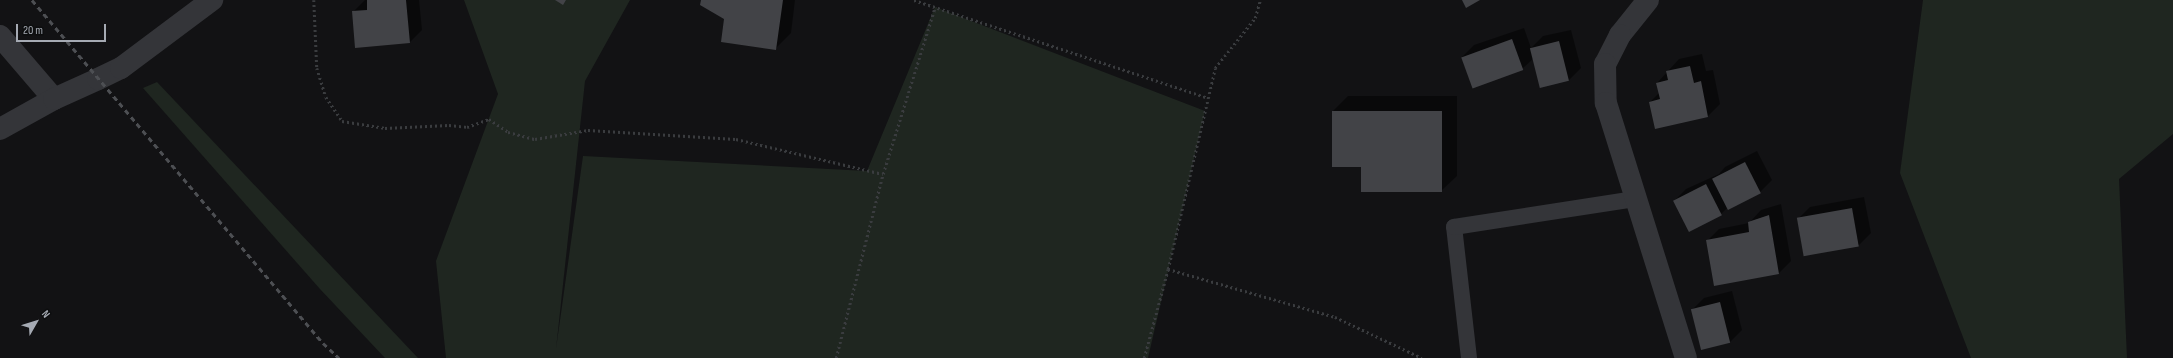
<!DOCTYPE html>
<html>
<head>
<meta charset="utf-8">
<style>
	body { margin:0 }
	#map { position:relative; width:2173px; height:358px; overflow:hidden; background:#121214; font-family:"Sofia Sans Condensed",sans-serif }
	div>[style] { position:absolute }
	.green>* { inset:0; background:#1f2620 }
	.shadow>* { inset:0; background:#0007 }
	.building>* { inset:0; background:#424347; transform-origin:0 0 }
	.path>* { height:2.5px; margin-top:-1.25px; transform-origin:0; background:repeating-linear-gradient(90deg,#3a3c3f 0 2px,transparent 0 5px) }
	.service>* { height:16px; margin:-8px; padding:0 8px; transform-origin:8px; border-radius:8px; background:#343539 }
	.minor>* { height:22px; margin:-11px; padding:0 11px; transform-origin:11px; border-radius:11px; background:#343539 }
	.tertiary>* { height:22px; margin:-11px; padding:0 11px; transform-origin:11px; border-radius:11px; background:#343539 }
	.rail>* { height:3px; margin-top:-1.5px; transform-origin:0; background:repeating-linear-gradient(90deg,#4d4f53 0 5px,transparent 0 9px) }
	span { translate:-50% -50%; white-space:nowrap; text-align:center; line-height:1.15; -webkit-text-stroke:3.5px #0d0e0f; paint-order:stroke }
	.north { position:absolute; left:16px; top:302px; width:40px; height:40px; -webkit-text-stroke:3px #0d0e0f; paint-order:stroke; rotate:51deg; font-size:11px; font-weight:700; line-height:16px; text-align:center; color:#a5aab3 }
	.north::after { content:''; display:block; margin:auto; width:14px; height:18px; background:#a5aab3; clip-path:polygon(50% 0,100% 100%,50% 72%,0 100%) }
	.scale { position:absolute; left:16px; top:24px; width:90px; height:18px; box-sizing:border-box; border:2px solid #a5aab3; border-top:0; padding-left:5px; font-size:12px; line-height:14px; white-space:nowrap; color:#a5aab3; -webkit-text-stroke:3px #0d0e0f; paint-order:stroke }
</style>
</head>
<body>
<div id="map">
	<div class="green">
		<div style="clip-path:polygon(464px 0,630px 0,585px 81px,556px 349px,583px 156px,867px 171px,935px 7px,1205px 111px,1148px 358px,446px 358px,436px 261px,498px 94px)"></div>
		<div style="clip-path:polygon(1923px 0,2173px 0,2173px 134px,2119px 179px,2127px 358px,1971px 358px,1900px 173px)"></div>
		<div style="clip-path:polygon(157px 82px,418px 358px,385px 358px,320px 289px,143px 88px)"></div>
	</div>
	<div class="shadow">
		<div style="clip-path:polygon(365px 0,419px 0,422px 30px,410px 42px,353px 12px)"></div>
		<div style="clip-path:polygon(702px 0,795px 0,791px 33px,775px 49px,725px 18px)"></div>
		<div style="clip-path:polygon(1524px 28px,1531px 48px,1543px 36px,1571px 30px,1581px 68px,1569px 80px,1534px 58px,1522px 69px,1462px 57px,1474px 45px)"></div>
		<div style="clip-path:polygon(1702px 54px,1706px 71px,1713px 70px,1720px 104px,1708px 116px,1656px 128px,1650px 102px,1659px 93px,1657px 83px,1679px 59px)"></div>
		<div style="clip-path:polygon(1348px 96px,1457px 96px,1457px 176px,1441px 191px,1362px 166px,1333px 111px)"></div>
		<div style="clip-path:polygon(1757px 151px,1772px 180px,1760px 192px,1728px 207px,1721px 214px,1674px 201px,1686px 189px,1719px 174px,1725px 167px)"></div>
		<div style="clip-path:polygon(1864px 197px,1871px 233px,1859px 245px,1798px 219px,1810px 207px)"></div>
		<div style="clip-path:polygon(1781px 204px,1791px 261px,1779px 273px,1715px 284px,1707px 241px,1719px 229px,1749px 223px,1761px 210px)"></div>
		<div style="clip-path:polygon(1732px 291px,1742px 330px,1730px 342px,1692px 310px,1704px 298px)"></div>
	</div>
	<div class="building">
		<div style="clip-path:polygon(367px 0,406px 0,410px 43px,355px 48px,352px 11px,367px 10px)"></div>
		<div style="clip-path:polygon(555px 0,566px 0,563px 5px)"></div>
		<div style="clip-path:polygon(701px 0,783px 0,776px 50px,721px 42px,724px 19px,700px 5px)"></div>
		<div style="clip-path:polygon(1462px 0,1480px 0,1466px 8px)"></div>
		<div style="left:1512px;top:39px;width:33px;height:54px;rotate:70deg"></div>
		<div style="left:1559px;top:41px;width:41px;height:30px;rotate:76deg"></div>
		<div style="clip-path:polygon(1690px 66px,1694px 83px,1701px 81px,1708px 117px,1655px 129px,1649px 102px,1660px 99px,1656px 83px,1668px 80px,1666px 71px)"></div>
		<div style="clip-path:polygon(1332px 111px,1442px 111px,1442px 192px,1361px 192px,1361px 167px,1332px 167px)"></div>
		<div style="left:1745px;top:162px;width:35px;height:37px;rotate:63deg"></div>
		<div style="left:1706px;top:184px;width:35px;height:37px;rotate:63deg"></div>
		<div style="left:1852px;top:208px;width:39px;height:56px;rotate:80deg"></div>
		<div style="clip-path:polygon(1769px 215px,1779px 274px,1714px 286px,1706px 240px,1749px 232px,1748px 222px)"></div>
		<div style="left:1720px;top:302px;width:42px;height:30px;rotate:76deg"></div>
	</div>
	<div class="path">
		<div style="left:314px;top:0;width:68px;rotate:87.5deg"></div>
		<div style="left:317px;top:68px;width:30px;rotate:73deg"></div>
		<div style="left:326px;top:97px;width:29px;rotate:56deg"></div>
		<div style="left:342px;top:121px;width:44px;rotate:9.2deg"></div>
		<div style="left:385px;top:128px;width:64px;rotate:-2.7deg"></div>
		<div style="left:449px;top:125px;width:18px;rotate:6deg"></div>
		<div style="left:467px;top:127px;width:23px;rotate:-20deg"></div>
		<div style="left:489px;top:119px;width:23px;rotate:34deg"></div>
		<div style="left:508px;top:132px;width:28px;rotate:15deg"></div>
		<div style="left:535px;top:139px;width:54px;rotate:-9.6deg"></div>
		<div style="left:588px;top:130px;width:148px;rotate:3.5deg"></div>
		<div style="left:736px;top:139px;width:151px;rotate:13.4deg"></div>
		<div style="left:914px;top:0;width:310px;rotate:18.4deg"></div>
		<div style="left:1168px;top:269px;width:174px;rotate:16deg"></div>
		<div style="left:1335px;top:317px;width:96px;rotate:25.2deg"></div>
		<div style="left:836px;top:358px;width:190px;rotate:-75.7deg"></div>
		<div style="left:883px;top:174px;width:175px;rotate:-72.7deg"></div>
		<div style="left:1144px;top:358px;width:92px;rotate:-74.9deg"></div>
		<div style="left:1168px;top:269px;width:206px;rotate:-76.8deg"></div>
		<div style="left:1215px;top:68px;width:64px;rotate:-51.3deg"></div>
		<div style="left:1255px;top:18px;width:19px;rotate:-74deg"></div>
	</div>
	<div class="service">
		<div style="left:1469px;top:358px;width:132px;rotate:-96.5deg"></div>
		<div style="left:1454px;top:227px;width:183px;rotate:-8.8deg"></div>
	</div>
	<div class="minor">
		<div style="left:1648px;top:0;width:45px;rotate:128.7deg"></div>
		<div style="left:1620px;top:35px;width:33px;rotate:117deg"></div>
		<div style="left:1605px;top:64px;width:39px;rotate:89deg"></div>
		<div style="left:1606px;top:103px;width:267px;rotate:72.6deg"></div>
		<div style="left:0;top:36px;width:83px;rotate:49.4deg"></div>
		<div style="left:0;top:129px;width:62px;rotate:-29.1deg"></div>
		<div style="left:54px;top:99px;width:48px;rotate:-24.4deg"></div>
	</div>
	<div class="tertiary">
		<div style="left:98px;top:79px;width:25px;rotate:-26deg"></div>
		<div style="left:121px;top:68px;width:114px;rotate:-36.8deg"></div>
	</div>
	<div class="rail">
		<div style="left:32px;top:0;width:450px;rotate:49.7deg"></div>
		<div style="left:323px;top:343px;width:22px;rotate:43deg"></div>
	</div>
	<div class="north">N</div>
	<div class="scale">20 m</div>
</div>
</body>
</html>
